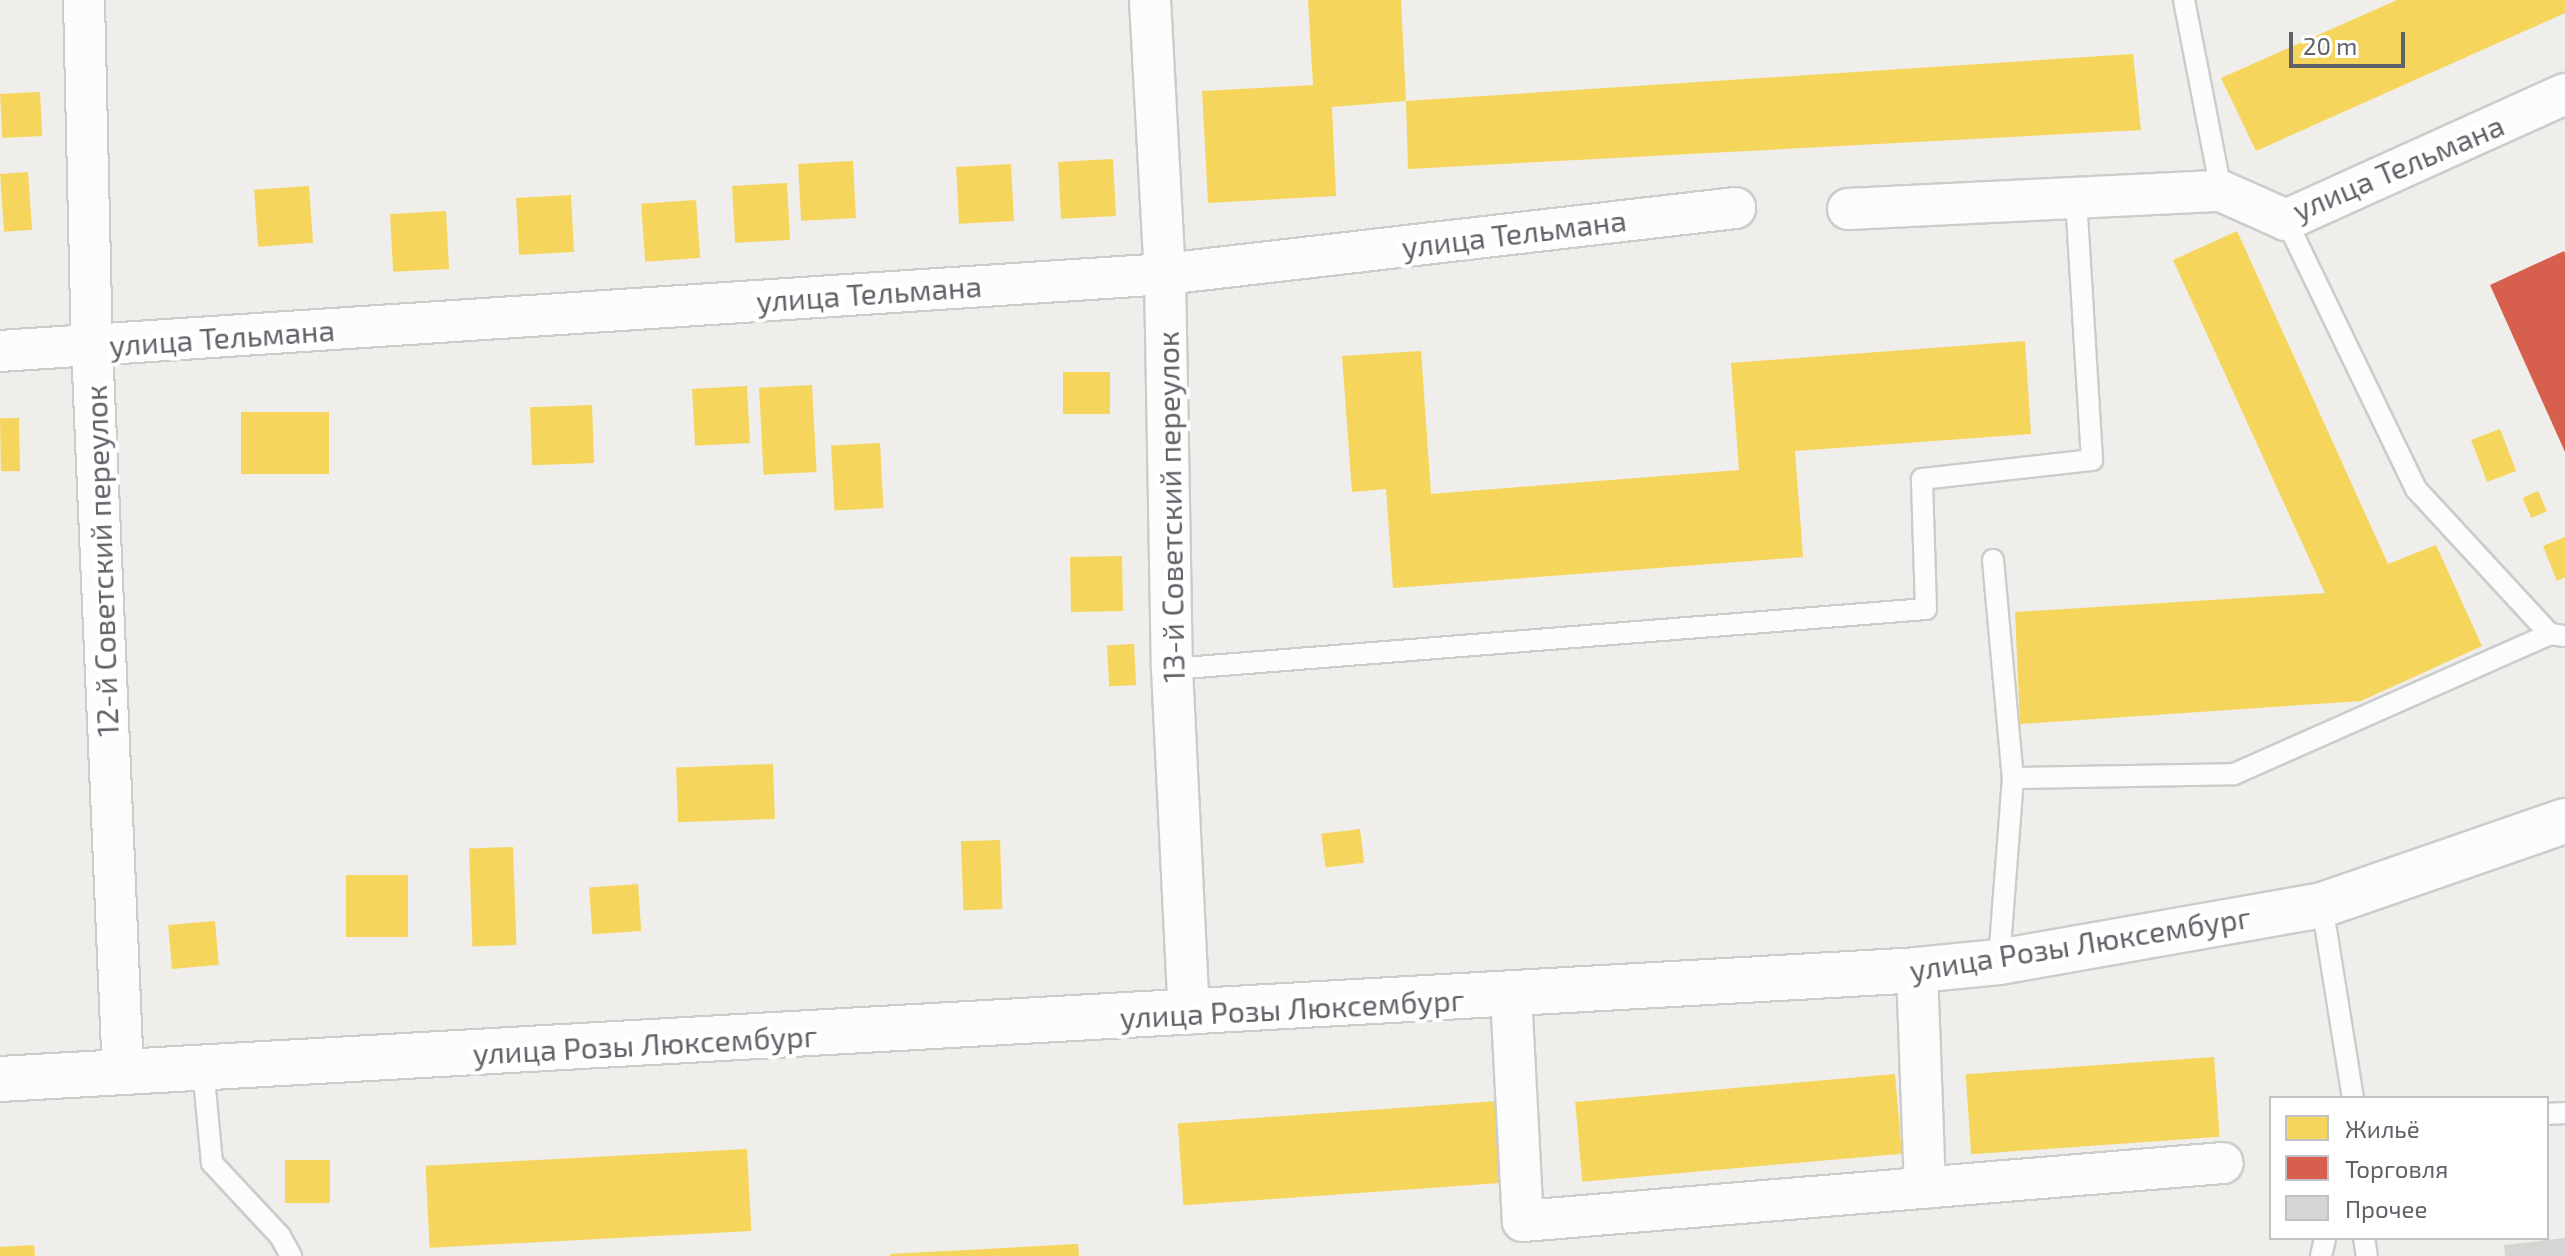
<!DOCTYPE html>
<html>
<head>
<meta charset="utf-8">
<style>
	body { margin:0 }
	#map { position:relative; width:2565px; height:1256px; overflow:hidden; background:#efeeea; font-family:"Exo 2",sans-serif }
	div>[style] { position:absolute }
	.homes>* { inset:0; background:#f6d55c; transform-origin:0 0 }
	.shops>* { inset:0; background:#d6604d }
	.building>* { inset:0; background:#d6d5d3 }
	.roads { filter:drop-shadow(2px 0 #cbcccc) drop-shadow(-2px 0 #cbcccc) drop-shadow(0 2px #cbcccc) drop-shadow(0 -2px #cbcccc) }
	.service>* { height:20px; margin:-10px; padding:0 10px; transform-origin:10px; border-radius:10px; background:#fdfcfc }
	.minor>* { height:40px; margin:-20px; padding:0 20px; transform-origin:20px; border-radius:20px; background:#fdfcfc }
	.secondary>* { height:44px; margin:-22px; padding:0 22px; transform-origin:22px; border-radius:22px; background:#fdfcfc }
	span { translate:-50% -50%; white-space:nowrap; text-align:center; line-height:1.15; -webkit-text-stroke:8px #fff; paint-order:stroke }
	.street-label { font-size:30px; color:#5f6368 }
	.legend { position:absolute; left:2269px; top:1096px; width:280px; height:144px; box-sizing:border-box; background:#fff; border:2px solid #bfc1c3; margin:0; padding:10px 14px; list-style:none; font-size:24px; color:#5f6368 }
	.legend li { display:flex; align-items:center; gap:16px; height:40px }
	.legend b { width:40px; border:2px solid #bfc1c3 }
	.scale { position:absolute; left:2289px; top:32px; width:116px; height:36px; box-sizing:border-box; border:4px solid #5f6368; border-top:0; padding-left:10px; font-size:24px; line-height:28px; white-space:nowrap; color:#5f6368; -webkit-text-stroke:6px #fff; paint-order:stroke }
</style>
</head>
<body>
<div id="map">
	<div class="homes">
		<div style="clip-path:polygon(1308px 0,1401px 0,1406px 101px,2133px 54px,2141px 130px,1408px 169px,1406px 101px,1332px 107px,1336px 196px,1208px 203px,1202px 91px,1313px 85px)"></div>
		<div style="clip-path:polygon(2397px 0,2565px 0,2565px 13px,2256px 151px,2221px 78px)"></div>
		<div style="left:40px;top:92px;width:44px;height:40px;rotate:87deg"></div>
		<div style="left:1113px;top:159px;width:57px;height:55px;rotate:87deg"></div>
		<div style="left:853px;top:161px;width:57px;height:55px;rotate:87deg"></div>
		<div style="left:1011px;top:164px;width:57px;height:55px;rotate:87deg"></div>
		<div style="left:28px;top:172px;width:58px;height:28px;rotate:86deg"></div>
		<div style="left:787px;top:183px;width:57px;height:55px;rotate:87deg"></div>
		<div style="left:309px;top:186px;width:57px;height:55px;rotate:86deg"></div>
		<div style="left:571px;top:195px;width:57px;height:55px;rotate:87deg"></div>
		<div style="left:696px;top:200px;width:58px;height:55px;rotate:86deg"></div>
		<div style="left:446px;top:211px;width:58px;height:56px;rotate:87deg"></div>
		<div style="clip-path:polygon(2237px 231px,2388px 564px,2436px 545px,2482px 646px,2361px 701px,2020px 724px,2015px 612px,2325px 593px,2173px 260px)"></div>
		<div style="clip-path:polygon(2025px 341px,2031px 434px,1795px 451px,1803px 557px,1393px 588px,1386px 489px,1352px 492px,1342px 356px,1421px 351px,1431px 494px,1739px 470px,1731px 363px)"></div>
		<div style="left:1063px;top:372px;width:47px;height:42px"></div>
		<div style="left:812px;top:385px;width:87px;height:53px;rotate:87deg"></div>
		<div style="left:747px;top:386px;width:57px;height:55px;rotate:87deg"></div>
		<div style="left:592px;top:405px;width:58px;height:62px;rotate:88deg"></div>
		<div style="left:241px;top:412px;width:88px;height:62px"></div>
		<div style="left:19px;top:418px;width:53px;height:19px;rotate:89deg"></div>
		<div style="left:2500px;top:429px;width:45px;height:31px;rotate:69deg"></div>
		<div style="left:880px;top:443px;width:65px;height:49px;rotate:87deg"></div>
		<div style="left:2538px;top:491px;width:22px;height:17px;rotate:66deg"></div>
		<div style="clip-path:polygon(2565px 537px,2565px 577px,2557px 581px,2543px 546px)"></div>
		<div style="left:1122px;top:556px;width:55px;height:52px;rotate:89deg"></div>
		<div style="left:1134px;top:644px;width:41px;height:27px;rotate:87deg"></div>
		<div style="left:773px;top:764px;width:55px;height:97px;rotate:88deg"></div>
		<div style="left:1360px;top:829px;width:34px;height:39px;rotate:83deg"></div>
		<div style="left:1000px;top:840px;width:69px;height:39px;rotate:88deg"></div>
		<div style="left:513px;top:847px;width:98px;height:44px;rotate:88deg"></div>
		<div style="left:346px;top:875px;width:62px;height:62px"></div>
		<div style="left:638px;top:884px;width:47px;height:49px;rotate:86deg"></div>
		<div style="left:215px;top:921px;width:44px;height:47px;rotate:85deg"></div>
		<div style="left:2214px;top:1057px;width:80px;height:249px;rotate:86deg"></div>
		<div style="left:1895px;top:1074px;width:80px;height:321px;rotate:85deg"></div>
		<div style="left:1498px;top:1101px;width:82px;height:321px;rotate:86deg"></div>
		<div style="left:747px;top:1149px;width:82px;height:322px;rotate:87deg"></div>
		<div style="left:285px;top:1160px;width:45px;height:43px"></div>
		<div style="clip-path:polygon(1078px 1244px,1079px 1256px,890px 1256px,890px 1254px)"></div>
		<div style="clip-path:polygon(34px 1245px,35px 1256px,0 1256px,0 1247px)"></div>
	</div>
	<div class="shops">
		<div style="clip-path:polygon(2564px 251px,2565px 254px,2565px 452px,2490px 285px)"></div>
	</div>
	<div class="building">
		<div style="clip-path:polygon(2565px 1238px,2565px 1256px,2505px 1256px,2504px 1245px)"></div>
	</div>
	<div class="roads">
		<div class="service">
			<div style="left:2184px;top:0;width:195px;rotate:79deg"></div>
			<div style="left:2286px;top:220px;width:299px;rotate:64.2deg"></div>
			<div style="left:2416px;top:489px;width:197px;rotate:47.3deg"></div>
			<div style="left:2550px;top:634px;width:15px;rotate:8deg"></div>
			<div style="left:1993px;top:560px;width:219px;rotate:84.8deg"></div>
			<div style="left:2013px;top:778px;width:185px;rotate:94.4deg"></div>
			<div style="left:1172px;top:669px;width:756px;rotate:-4.55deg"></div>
			<div style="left:1926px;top:609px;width:130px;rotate:-91.8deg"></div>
			<div style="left:1922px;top:479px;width:171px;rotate:-6.4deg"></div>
			<div style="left:2092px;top:460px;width:261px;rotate:-93.5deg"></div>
			<div style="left:2013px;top:778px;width:221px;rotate:-1deg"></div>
			<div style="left:2234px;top:774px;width:346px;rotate:-23.9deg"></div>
			<div style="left:2322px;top:905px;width:195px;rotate:80.9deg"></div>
			<div style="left:203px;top:1068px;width:95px;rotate:84.6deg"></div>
			<div style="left:212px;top:1163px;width:100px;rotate:47deg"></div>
			<div style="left:280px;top:1236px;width:23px;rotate:61deg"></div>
			<div style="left:2547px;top:1114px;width:18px;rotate:-3deg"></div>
			<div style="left:2364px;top:1238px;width:18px;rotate:81deg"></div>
			<div style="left:2321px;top:1256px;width:18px;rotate:-77deg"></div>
		</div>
		<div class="minor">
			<div style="left:84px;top:0;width:346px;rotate:88.7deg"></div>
			<div style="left:92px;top:346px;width:728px;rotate:87.56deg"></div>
			<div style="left:1150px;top:0;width:274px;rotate:86.9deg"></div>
			<div style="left:1165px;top:274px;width:395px;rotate:89deg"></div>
			<div style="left:1172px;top:669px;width:345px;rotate:87.2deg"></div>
			<div style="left:1848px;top:209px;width:373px;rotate:-2.8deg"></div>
			<div style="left:2221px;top:191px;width:71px;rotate:24deg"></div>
			<div style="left:2286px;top:220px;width:306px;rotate:-24.3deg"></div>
			<div style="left:0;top:351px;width:1168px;rotate:-3.78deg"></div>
			<div style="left:1165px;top:274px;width:574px;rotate:-6.6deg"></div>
			<div style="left:1917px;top:970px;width:218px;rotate:87.9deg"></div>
			<div style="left:1511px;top:995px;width:226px;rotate:87deg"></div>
			<div style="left:1523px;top:1221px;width:702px;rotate:-4.74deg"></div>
		</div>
		<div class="secondary">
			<div style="left:0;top:1079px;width:1920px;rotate:-3.25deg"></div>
			<div style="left:1917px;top:970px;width:82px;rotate:-5.6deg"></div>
			<div style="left:1999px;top:962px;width:328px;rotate:-10deg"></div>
			<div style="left:2322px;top:905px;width:257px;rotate:-19.1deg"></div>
		</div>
	</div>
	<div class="street-label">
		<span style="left:2398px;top:167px;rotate:-23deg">улица Тельмана</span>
		<span style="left:1514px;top:233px;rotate:-7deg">улица Тельмана</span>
		<span style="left:869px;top:293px;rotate:-4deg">улица Тельмана</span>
		<span style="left:222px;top:337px;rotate:-4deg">улица Тельмана</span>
		<span style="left:1170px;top:507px;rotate:-91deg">13-й Советский переулок</span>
		<span style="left:101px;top:561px;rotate:-92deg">12-й Советский переулок</span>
		<span style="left:2080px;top:943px;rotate:-9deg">улица Розы Люксембург</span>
		<span style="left:1292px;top:1008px;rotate:-3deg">улица Розы Люксембург</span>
		<span style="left:645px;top:1044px;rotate:-3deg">улица Розы Люксембург</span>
	</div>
	<ul class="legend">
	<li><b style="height:22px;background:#f6d55c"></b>Жильё</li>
	<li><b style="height:22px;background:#d6604d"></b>Торговля</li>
	<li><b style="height:22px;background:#d6d5d3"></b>Прочее</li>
	</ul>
	<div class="scale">20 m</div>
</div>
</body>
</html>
